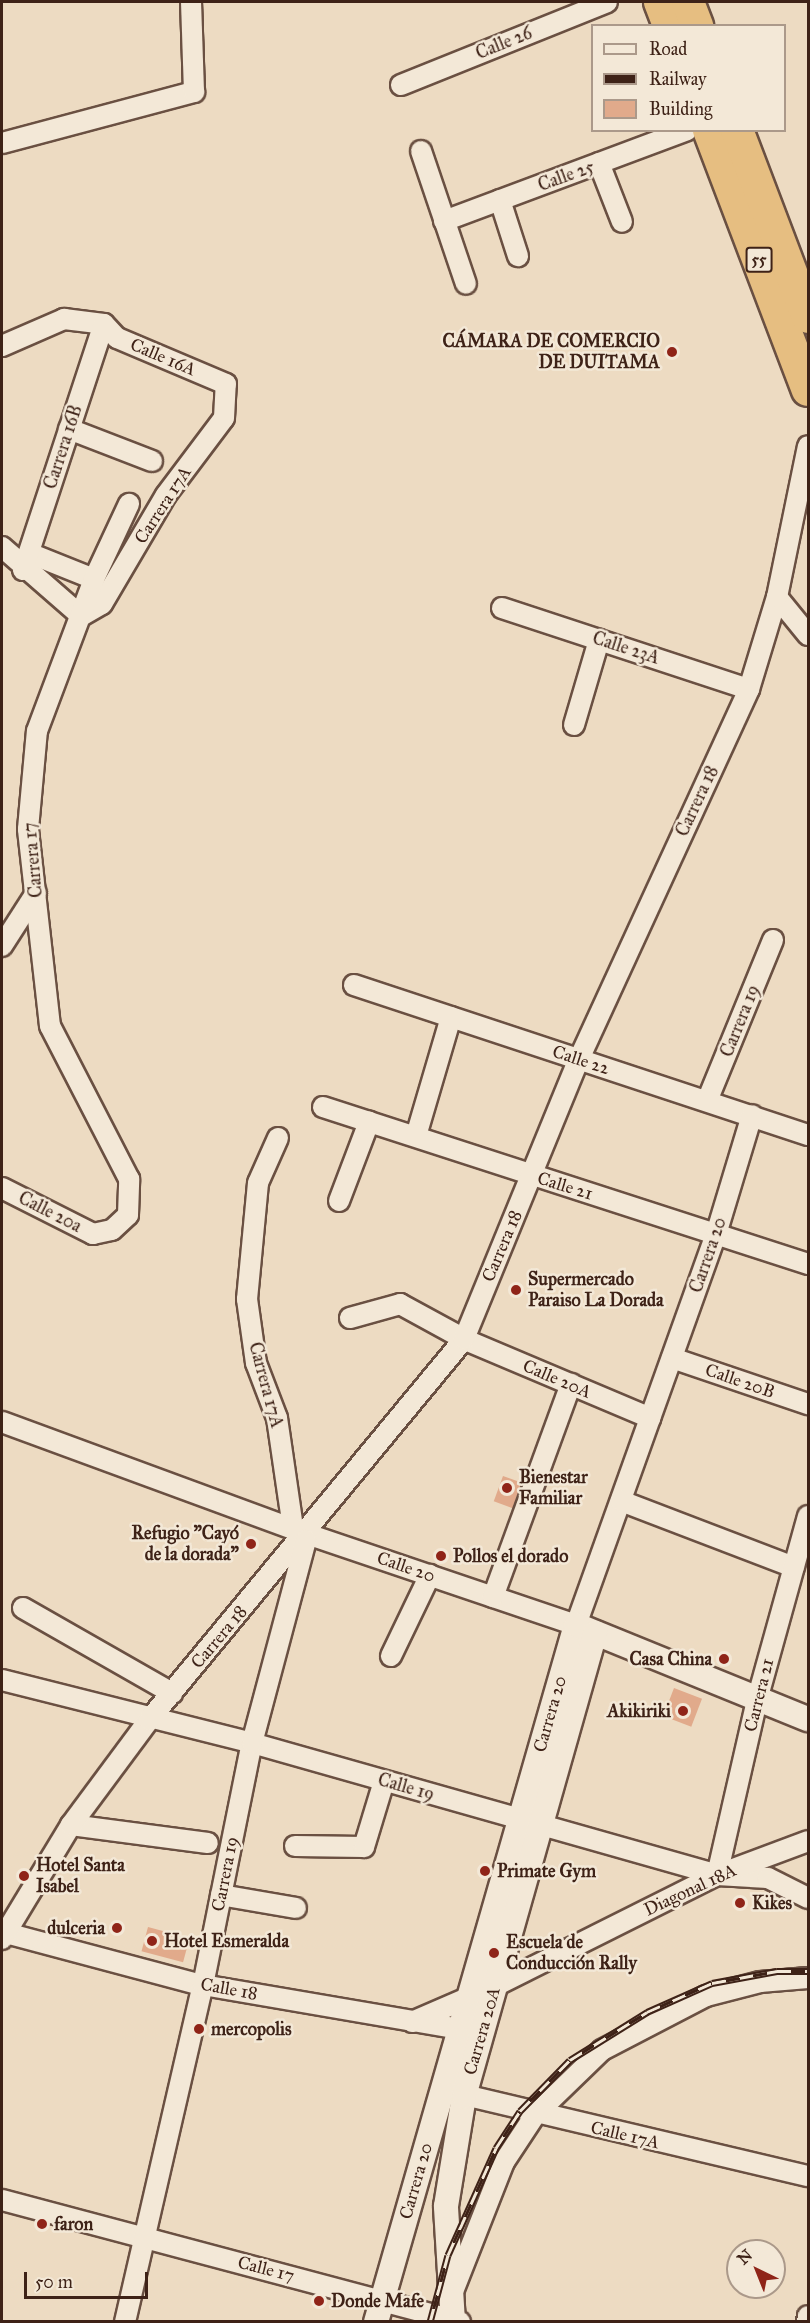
<!DOCTYPE html>
<html>
<head>
<meta charset="utf-8">
<style>
	body { margin:0 }
	#map { position:relative; width:810px; height:2323px; overflow:hidden; background:#eddbc2; font-family:"IM FELL Great Primer",serif }
	div>[style] { position:absolute }
	.building>* { inset:0; background:#e1aa8b; transform-origin:0 0 }
	.roads { filter:drop-shadow(2px 0 #6a5042) drop-shadow(-2px 0 #6a5042) drop-shadow(0 2px #6a5042) drop-shadow(0 -2px #6a5042) }
	.minor>* { height:20px; margin:-10px; padding:0 10px; transform-origin:10px; border-radius:10px; background:#f3e8d7 }
	.tertiary>* { height:24px; margin:-12px; padding:0 12px; transform-origin:12px; border-radius:12px; background:#f3e8d7 }
	.trunk>* { height:32px; margin:-16px; padding:0 16px; transform-origin:16px; border-radius:16px; background:#e6be81 }
	.rail>* { height:7px; margin-top:-3.5px; transform-origin:0; background:repeating-linear-gradient(90deg,#f3e8d7 0 14px,#3e2217 0 28px); box-sizing:border-box; border-block:2px solid #3e2217 }
	.dots>* { width:16px; height:16px; translate:-50% -50%; box-sizing:border-box; border:3px solid #f3e8d7; border-radius:50% }
	span { translate:-50% -50%; white-space:nowrap; text-align:center; line-height:1.15; -webkit-text-stroke:5px #f3e8d7; paint-order:stroke }
	.shield-label span { padding:2px 4px; background:#f3e8d7; border:2px solid; border-radius:4px; -webkit-text-stroke-width:0 }
	.shield-label { font-size:16px; color:#3e2217; font-weight:700 }
	.street-label { font-size:18px; color:#3e2217 }
	.poi-label { font-size:18px; color:#3e2217; font-weight:700 }
	.right { translate:-100% -50%; text-align:right }
	.left { translate:0 -50%; text-align:left }
	.frame { position:absolute; inset:0; border:3px solid #3e2217; pointer-events:none }
	.legend { position:absolute; left:591px; top:24px; width:195px; height:108px; box-sizing:border-box; background:#f3e8d7; border:2px solid #ab998a; margin:0; padding:8px 10px; list-style:none; font-size:18px; color:#3e2217 }
	.legend li { display:flex; align-items:center; gap:12px; height:30px }
	.legend b { width:30px; border:2px solid #ab998a }
	.north { position:absolute; left:726px; top:2239px; width:60px; height:60px; box-sizing:border-box; background:#f3e8d7; border:2px solid #ab998a; border-radius:50%; rotate:317deg; font-size:16px; font-weight:700; line-height:24px; text-align:center; color:#3e2217 }
	.north::after { content:''; display:block; margin:auto; width:21px; height:27px; background:#8f2418; clip-path:polygon(50% 0,100% 100%,50% 72%,0 100%) }
	.scale { position:absolute; left:24px; top:2272px; width:124px; height:27px; box-sizing:border-box; border:3px solid #3e2217; border-top:0; padding-left:8px; font-size:18px; line-height:21px; white-space:nowrap; color:#3e2217; -webkit-text-stroke:4px #f3e8d7; paint-order:stroke }
</style>
</head>
<body>
<div id="map">
	<div class="building">
		<div style="left:503px;top:1476px;width:20px;height:27px;rotate:20deg"></div>
		<div style="left:674px;top:1688px;width:30px;height:30px;rotate:21deg"></div>
		<div style="left:148px;top:1927px;width:43px;height:25px;rotate:15deg"></div>
	</div>
	<div class="roads">
		<div class="minor">
			<div style="left:401px;top:85px;width:222px;rotate:-21.9deg"></div>
			<div style="left:2px;top:143px;width:199px;rotate:-14.9deg"></div>
			<div style="left:194px;top:92px;width:90px;rotate:-91.9deg"></div>
			<div style="left:421px;top:151px;width:140px;rotate:71.3deg"></div>
			<div style="left:599px;top:163px;width:63px;rotate:68.7deg"></div>
			<div style="left:500px;top:200px;width:59px;rotate:72.2deg"></div>
			<div style="left:444px;top:221px;width:259px;rotate:-20.5deg"></div>
			<div style="left:2px;top:346px;width:68px;rotate:-23.5deg"></div>
			<div style="left:64px;top:319px;width:40px;rotate:7.1deg"></div>
			<div style="left:69px;top:429px;width:89px;rotate:21.1deg"></div>
			<div style="left:2px;top:547px;width:105px;rotate:41.1deg"></div>
			<div style="left:81px;top:616px;width:24px;rotate:-30deg"></div>
			<div style="left:102px;top:604px;width:126px;rotate:-59.6deg"></div>
			<div style="left:166px;top:495px;width:96px;rotate:-53deg"></div>
			<div style="left:224px;top:418px;width:34px;rotate:-87deg"></div>
			<div style="left:226px;top:384px;width:118px;rotate:-157.1deg"></div>
			<div style="left:117px;top:338px;width:19px;rotate:-133deg"></div>
			<div style="left:29px;top:553px;width:70px;rotate:21.8deg"></div>
			<div style="left:23px;top:570px;width:259px;rotate:-71.8deg"></div>
			<div style="left:777px;top:597px;width:49px;rotate:50.8deg"></div>
			<div style="left:502px;top:608px;width:260px;rotate:18.2deg"></div>
			<div style="left:574px;top:725px;width:89px;rotate:-73.6deg"></div>
			<div style="left:2px;top:946px;width:63px;rotate:-57.3deg"></div>
			<div style="left:354px;top:985px;width:478px;rotate:18.3deg"></div>
			<div style="left:707px;top:1101px;width:174px;rotate:-67.7deg"></div>
			<div style="left:323px;top:1107px;width:510px;rotate:17.94deg"></div>
			<div style="left:416px;top:1136px;width:124px;rotate:-73.6deg"></div>
			<div style="left:278px;top:1138px;width:49px;rotate:114deg"></div>
			<div style="left:258px;top:1183px;width:117px;rotate:95.4deg"></div>
			<div style="left:247px;top:1299px;width:65px;rotate:82deg"></div>
			<div style="left:256px;top:1363px;width:59px;rotate:69.1deg"></div>
			<div style="left:277px;top:1418px;width:111px;rotate:81.7deg"></div>
			<div style="left:2px;top:1188px;width:102px;rotate:26.8deg"></div>
			<div style="left:93px;top:1234px;width:19px;rotate:-12deg"></div>
			<div style="left:112px;top:1230px;width:22px;rotate:-43deg"></div>
			<div style="left:128px;top:1215px;width:36px;rotate:-88deg"></div>
			<div style="left:129px;top:1179px;width:172px;rotate:-117.3deg"></div>
			<div style="left:50px;top:1026px;width:198px;rotate:-96.4deg"></div>
			<div style="left:28px;top:829px;width:98px;rotate:-84.8deg"></div>
			<div style="left:37px;top:731px;width:162px;rotate:-69.4deg"></div>
			<div style="left:94px;top:579px;width:83px;rotate:-65deg"></div>
			<div style="left:339px;top:1201px;width:85px;rotate:-69.2deg"></div>
			<div style="left:350px;top:1318px;width:52px;rotate:-15.6deg"></div>
			<div style="left:400px;top:1304px;width:77px;rotate:28.6deg"></div>
			<div style="left:468px;top:1341px;width:198px;rotate:22.9deg"></div>
			<div style="left:672px;top:1358px;width:144px;rotate:18.7deg"></div>
			<div style="left:2px;top:1422px;width:325px;rotate:20.2deg"></div>
			<div style="left:307px;top:1534px;width:284px;rotate:18.7deg"></div>
			<div style="left:576px;top:1625px;width:418px;rotate:-70.3deg"></div>
			<div style="left:717px;top:1231px;width:121px;rotate:-73.2deg"></div>
			<div style="left:621px;top:1501px;width:185px;rotate:20.9deg"></div>
			<div style="left:493px;top:1597px;width:227px;rotate:-69.9deg"></div>
			<div style="left:23px;top:1608px;width:172px;rotate:29.7deg"></div>
			<div style="left:391px;top:1656px;width:90px;rotate:-64.3deg"></div>
			<div style="left:2px;top:1680px;width:258px;rotate:14.1deg"></div>
			<div style="left:252px;top:1743px;width:483px;rotate:15.8deg"></div>
			<div style="left:717px;top:1875px;width:51px;rotate:3.4deg"></div>
			<div style="left:768px;top:1878px;width:45px;rotate:26.6deg"></div>
			<div style="left:71px;top:1825px;width:138px;rotate:7.5deg"></div>
			<div style="left:295px;top:1846px;width:69px;rotate:0.8deg"></div>
			<div style="left:364px;top:1847px;width:69px;rotate:-73.1deg"></div>
			<div style="left:717px;top:1875px;width:180px;rotate:-77.1deg"></div>
			<div style="left:757px;top:1700px;width:191px;rotate:-74.5deg"></div>
			<div style="left:221px;top:1895px;width:76px;rotate:9.8deg"></div>
			<div style="left:2px;top:1932px;width:202px;rotate:14.9deg"></div>
			<div style="left:197px;top:1984px;width:266px;rotate:9.7deg"></div>
			<div style="left:2px;top:1939px;width:133px;rotate:-58.8deg"></div>
			<div style="left:71px;top:1825px;width:131px;rotate:-53.4deg"></div>
			<div style="left:149px;top:1720px;width:494px;rotate:-50.4deg"></div>
			<div style="left:464px;top:1339px;width:303px;rotate:-67.7deg"></div>
			<div style="left:579px;top:1059px;width:407px;rotate:-65.3deg"></div>
			<div style="left:749px;top:689px;width:96px;rotate:-73.1deg"></div>
			<div style="left:777px;top:597px;width:154px;rotate:-78.4deg"></div>
			<div style="left:412px;top:2022px;width:90px;rotate:-23.4deg"></div>
			<div style="left:495px;top:1986px;width:248px;rotate:-26.6deg"></div>
			<div style="left:717px;top:1875px;width:97px;rotate:-20.5deg"></div>
			<div style="left:452px;top:2092px;width:366px;rotate:13.3deg"></div>
			<div style="left:2px;top:2200px;width:474px;rotate:14.9deg"></div>
			<div style="left:452px;top:2294px;width:142px;rotate:-68.5deg"></div>
			<div style="left:504px;top:2162px;width:56px;rotate:-56.6deg"></div>
			<div style="left:535px;top:2115px;width:93px;rotate:-44.1deg"></div>
			<div style="left:602px;top:2050px;width:117px;rotate:-27.4deg"></div>
			<div style="left:706px;top:1996px;width:56px;rotate:-14.5deg"></div>
			<div style="left:760px;top:1982px;width:48px;rotate:-4.8deg"></div>
			<div style="left:125px;top:2322px;width:346px;rotate:-77deg"></div>
			<div style="left:203px;top:1985px;width:247px;rotate:-78.6deg"></div>
			<div style="left:252px;top:1743px;width:210px;rotate:-75.1deg"></div>
			<div style="left:807px;top:2322px;width:6px;rotate:-81deg"></div>
		</div>
		<div class="tertiary">
			<div style="left:376px;top:2322px;width:725px;rotate:-73.99deg"></div>
			<div style="left:576px;top:1625px;width:250px;rotate:22.1deg"></div>
			<div style="left:453px;top:2322px;width:116px;rotate:-93.5deg"></div>
			<div style="left:446px;top:2206px;width:111px;rotate:-80.7deg"></div>
			<div style="left:464px;top:2096px;width:481px;rotate:-74.2deg"></div>
		</div>
		<div class="trunk">
			<div style="left:660px;top:2px;width:26px;rotate:69deg"></div>
			<div style="left:688px;top:2px;width:26px;rotate:69deg"></div>
			<div style="left:709px;top:130px;width:278px;rotate:69.2deg"></div>
			<div style="left:737px;top:130px;width:200px;rotate:69.2deg"></div>
		</div>
	</div>
	<div class="rail">
		<div style="left:430px;top:2322px;width:69px;rotate:-75deg"></div>
		<div style="left:448px;top:2255px;width:117px;rotate:-65.8deg"></div>
		<div style="left:496px;top:2148px;width:44px;rotate:-57deg"></div>
		<div style="left:520px;top:2111px;width:71px;rotate:-45.6deg"></div>
		<div style="left:570px;top:2060px;width:91px;rotate:-31.9deg"></div>
		<div style="left:647px;top:2012px;width:71px;rotate:-24deg"></div>
		<div style="left:712px;top:1983px;width:66px;rotate:-10.5deg"></div>
		<div style="left:777px;top:1971px;width:31px"></div>
	</div>
	<div class="dots">
		<div style="left:672px;top:352px;background:#8f2418"></div>
		<div style="left:516px;top:1290px;background:#8f2418"></div>
		<div style="left:507px;top:1488px;background:#8f2418"></div>
		<div style="left:251px;top:1544px;background:#8f2418"></div>
		<div style="left:441px;top:1556px;background:#8f2418"></div>
		<div style="left:724px;top:1659px;background:#8f2418"></div>
		<div style="left:683px;top:1711px;background:#8f2418"></div>
		<div style="left:485px;top:1871px;background:#8f2418"></div>
		<div style="left:24px;top:1876px;background:#8f2418"></div>
		<div style="left:740px;top:1903px;background:#8f2418"></div>
		<div style="left:117px;top:1928px;background:#8f2418"></div>
		<div style="left:152px;top:1941px;background:#8f2418"></div>
		<div style="left:494px;top:1953px;background:#8f2418"></div>
		<div style="left:199px;top:2029px;background:#8f2418"></div>
		<div style="left:42px;top:2224px;background:#8f2418"></div>
		<div style="left:319px;top:2301px;background:#8f2418"></div>
	</div>
	<div class="shield-label">
		<span style="left:759px;top:260px">55</span>
	</div>
	<div class="street-label">
		<span style="left:504px;top:43px;rotate:-22deg">Calle 26</span>
		<span style="left:566px;top:176px;rotate:-20deg">Calle 25</span>
		<span style="left:163px;top:357px;rotate:23deg">Calle 16A</span>
		<span style="left:63px;top:447px;rotate:-72deg">Carrera 16B</span>
		<span style="left:163px;top:505px;rotate:-57deg">Carrera 17A</span>
		<span style="left:626px;top:648px;rotate:18deg">Calle 23A</span>
		<span style="left:697px;top:801px;rotate:-65deg">Carrera 18</span>
		<span style="left:33px;top:860px;rotate:-95deg">Carrera 17</span>
		<span style="left:740px;top:1021px;rotate:-68deg">Carrera 19</span>
		<span style="left:581px;top:1060px;rotate:18deg">Calle 22</span>
		<span style="left:565px;top:1186px;rotate:17deg">Calle 21</span>
		<span style="left:50px;top:1212px;rotate:27deg">Calle 20a</span>
		<span style="left:502px;top:1246px;rotate:-67deg">Carrera 18</span>
		<span style="left:708px;top:1255px;rotate:-71deg">Carrera 20</span>
		<span style="left:557px;top:1379px;rotate:23deg">Calle 20A</span>
		<span style="left:740px;top:1381px;rotate:19deg">Calle 20B</span>
		<span style="left:266px;top:1385px;rotate:75deg">Carrera 17A</span>
		<span style="left:406px;top:1567px;rotate:19deg">Calle 20</span>
		<span style="left:219px;top:1637px;rotate:-50deg">Carrera 18</span>
		<span style="left:759px;top:1695px;rotate:-76deg">Carrera 21</span>
		<span style="left:550px;top:1714px;rotate:-74deg">Carrera 20</span>
		<span style="left:406px;top:1787px;rotate:16deg">Calle 19</span>
		<span style="left:225px;top:1874px;rotate:-79deg">Carrera 19</span>
		<span style="left:690px;top:1890px;rotate:-25deg">Diagonal 18A</span>
		<span style="left:229px;top:1989px;rotate:10deg">Calle 18</span>
		<span style="left:482px;top:2031px;rotate:-74deg">Carrera 20A</span>
		<span style="left:625px;top:2135px;rotate:13deg">Calle 17A</span>
		<span style="left:416px;top:2181px;rotate:-74deg">Carrera 20</span>
		<span style="left:266px;top:2269px;rotate:14deg">Calle 17</span>
	</div>
	<div class="poi-label">
		<span class="right" style="left:660px;top:352px">CÁMARA DE COMERCIO<br>DE DUITAMA</span>
		<span class="left" style="left:528px;top:1290px">Supermercado<br>Paraiso La Dorada</span>
		<span class="left" style="left:519px;top:1488px">Bienestar<br>Familiar</span>
		<span class="right" style="left:239px;top:1544px">Refugio "Cayó<br>de la dorada"</span>
		<span class="left" style="left:453px;top:1556px">Pollos el dorado</span>
		<span class="right" style="left:712px;top:1659px">Casa China</span>
		<span class="right" style="left:671px;top:1711px">Akikiriki</span>
		<span class="left" style="left:36px;top:1876px">Hotel Santa<br>Isabel</span>
		<span class="left" style="left:497px;top:1871px">Primate Gym</span>
		<span class="left" style="left:752px;top:1903px">Kikes</span>
		<span class="right" style="left:105px;top:1928px">dulceria</span>
		<span class="left" style="left:164px;top:1941px">Hotel Esmeralda</span>
		<span class="left" style="left:506px;top:1953px">Escuela de<br>Conducción Rally</span>
		<span class="left" style="left:211px;top:2029px">mercopolis</span>
		<span class="left" style="left:54px;top:2224px">faron</span>
		<span class="left" style="left:331px;top:2301px">Donde Mafe</span>
	</div>
	<div class="frame"></div>
	<ul class="legend">
	<li><b style="height:8px;background:#f3e8d7"></b>Road</li>
	<li><b style="height:8px;background:#3e2217"></b>Railway</li>
	<li><b style="height:16px;background:#e1aa8b"></b>Building</li>
	</ul>
	<div class="north">N</div>
	<div class="scale">50 m</div>
</div>
</body>
</html>
